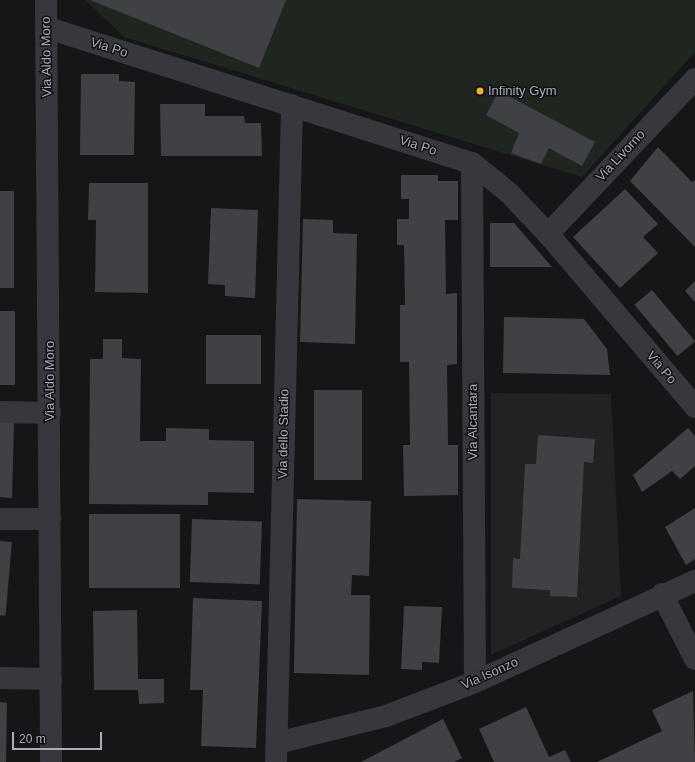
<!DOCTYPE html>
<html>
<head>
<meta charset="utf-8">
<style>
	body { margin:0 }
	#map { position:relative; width:695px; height:762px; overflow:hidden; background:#161618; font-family:Arial,sans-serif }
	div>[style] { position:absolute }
	.built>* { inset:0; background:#222225 }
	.green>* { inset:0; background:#1e261f }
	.building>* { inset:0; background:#404145; transform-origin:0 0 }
	.minor>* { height:22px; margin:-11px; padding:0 11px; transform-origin:11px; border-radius:11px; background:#37383d }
	.dots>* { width:11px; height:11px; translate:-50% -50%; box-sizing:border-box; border:2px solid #111113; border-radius:50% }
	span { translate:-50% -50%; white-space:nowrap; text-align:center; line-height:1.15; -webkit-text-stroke:3px #111113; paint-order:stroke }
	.street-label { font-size:13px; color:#a8adb8 }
	.poi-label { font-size:13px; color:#a8adb8 }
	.left { translate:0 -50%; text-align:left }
	.scale { position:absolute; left:12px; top:732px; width:90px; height:18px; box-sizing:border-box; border:2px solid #a8adb8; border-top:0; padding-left:5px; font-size:12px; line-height:14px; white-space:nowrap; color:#a8adb8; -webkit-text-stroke:3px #111113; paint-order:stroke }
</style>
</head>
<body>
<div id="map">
	<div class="built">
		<div style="clip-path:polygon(491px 393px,611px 394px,621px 596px,491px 655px)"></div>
	</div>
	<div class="green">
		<div style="clip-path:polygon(85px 0,695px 0,695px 52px,582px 177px,124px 37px)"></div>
	</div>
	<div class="building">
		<div style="clip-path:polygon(90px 0,286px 0,259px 68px)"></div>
		<div style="clip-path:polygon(81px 74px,119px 74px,119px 81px,135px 82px,134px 155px,80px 155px)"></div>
		<div style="clip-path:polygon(499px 91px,595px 142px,582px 166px,549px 148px,541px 164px,511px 153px,519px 133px,486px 115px)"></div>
		<div style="clip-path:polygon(160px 104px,205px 104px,205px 116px,244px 116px,245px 123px,261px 123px,262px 156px,161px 156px)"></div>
		<div style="clip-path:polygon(658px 147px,692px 182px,695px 180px,695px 247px,630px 181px)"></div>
		<div style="clip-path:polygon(401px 175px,438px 175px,438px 181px,458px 181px,458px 220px,445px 220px,446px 294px,457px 293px,457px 364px,447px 365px,448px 445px,458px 445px,458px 495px,404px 496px,403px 445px,410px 445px,409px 362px,400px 362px,400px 305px,405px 305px,404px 245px,397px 245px,397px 219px,409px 219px,409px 199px,401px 199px)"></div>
		<div style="clip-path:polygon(89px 183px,148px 183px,148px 293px,95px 292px,96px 220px,88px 220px)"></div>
		<div style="clip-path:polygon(625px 189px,658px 224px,643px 237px,658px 253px,620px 288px,573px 237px)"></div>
		<div style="left:0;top:191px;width:14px;height:97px"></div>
		<div style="clip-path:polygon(211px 208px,258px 210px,255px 298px,225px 296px,225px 285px,208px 284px)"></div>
		<div style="clip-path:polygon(303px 219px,333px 220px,333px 233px,357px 234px,355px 344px,300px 342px)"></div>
		<div style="clip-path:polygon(490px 223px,514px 223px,552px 267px,490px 267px)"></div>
		<div style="clip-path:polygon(695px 281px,695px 302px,685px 291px)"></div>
		<div style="left:652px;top:290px;width:67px;height:23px;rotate:50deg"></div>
		<div style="left:0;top:311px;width:15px;height:74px"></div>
		<div style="clip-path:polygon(504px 317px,584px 319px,607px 349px,610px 375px,503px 373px)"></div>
		<div style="left:206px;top:335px;width:55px;height:49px"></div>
		<div style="clip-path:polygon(103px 339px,122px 339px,122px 358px,141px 359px,140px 441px,166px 441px,166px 428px,209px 429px,209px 440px,254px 441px,254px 493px,208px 492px,208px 505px,89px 504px,90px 359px,103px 359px)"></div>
		<div style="left:314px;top:390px;width:48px;height:90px"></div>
		<div style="clip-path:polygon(0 423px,14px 423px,12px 498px,0 497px)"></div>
		<div style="clip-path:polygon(688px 428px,695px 436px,695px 466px,680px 479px,672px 471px,642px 492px,633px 475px)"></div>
		<div style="clip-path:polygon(538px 435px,595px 439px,593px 463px,584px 462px,577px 597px,550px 596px,550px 590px,512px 588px,513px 558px,520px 559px,525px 464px,536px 464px)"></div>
		<div style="clip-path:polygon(297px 499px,371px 501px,369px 576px,352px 575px,351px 595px,370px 595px,369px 675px,294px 673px)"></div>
		<div style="clip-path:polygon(695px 508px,695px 559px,686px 565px,665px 527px)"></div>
		<div style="left:89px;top:514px;width:91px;height:74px"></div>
		<div style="left:192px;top:519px;width:70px;height:63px;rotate:2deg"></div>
		<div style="left:0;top:541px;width:12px;height:74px;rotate:5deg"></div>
		<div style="clip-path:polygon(193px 598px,262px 601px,256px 748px,201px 746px,203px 690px,190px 690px)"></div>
		<div style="clip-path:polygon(404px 606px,442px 607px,439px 663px,422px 662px,422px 670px,401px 669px)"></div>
		<div style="clip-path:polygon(137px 610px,138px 679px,164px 679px,164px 703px,139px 704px,138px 690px,94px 690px,93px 611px)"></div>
		<div style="clip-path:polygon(693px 691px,695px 762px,597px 762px,662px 731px,652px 710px)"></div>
		<div style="clip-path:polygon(0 702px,7px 703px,6px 762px,0 762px)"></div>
		<div style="clip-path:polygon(526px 707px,549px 757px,565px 750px,571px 762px,494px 762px,479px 729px)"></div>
		<div style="clip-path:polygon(443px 719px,462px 758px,454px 762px,361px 762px)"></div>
	</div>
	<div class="minor">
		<div style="left:46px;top:0;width:762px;rotate:89.62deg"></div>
		<div style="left:48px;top:28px;width:445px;rotate:17.7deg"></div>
		<div style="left:472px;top:163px;width:48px;rotate:39deg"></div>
		<div style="left:509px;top:193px;width:57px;rotate:46.4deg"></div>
		<div style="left:548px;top:234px;width:227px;rotate:49.6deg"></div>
		<div style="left:472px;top:163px;width:519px;rotate:89.67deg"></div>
		<div style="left:548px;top:234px;width:214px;rotate:-46.5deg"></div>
		<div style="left:0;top:412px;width:50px;rotate:1.1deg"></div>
		<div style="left:0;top:519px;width:50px"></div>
		<div style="left:662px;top:594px;width:73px;rotate:63.1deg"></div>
		<div style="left:0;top:678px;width:51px;rotate:1.1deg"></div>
		<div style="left:277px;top:743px;width:112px;rotate:-13.9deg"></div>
		<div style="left:386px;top:716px;width:95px;rotate:-20.9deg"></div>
		<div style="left:475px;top:682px;width:242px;rotate:-24.7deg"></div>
		<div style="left:276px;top:762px;width:657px;rotate:-88.6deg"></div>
	</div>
	<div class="dots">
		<div style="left:480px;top:91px;background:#f2b134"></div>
	</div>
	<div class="street-label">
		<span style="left:109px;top:48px;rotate:18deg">Via Po</span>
		<span style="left:47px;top:57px;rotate:-91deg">Via Aldo Moro</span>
		<span style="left:418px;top:146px;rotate:18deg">Via Po</span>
		<span style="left:621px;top:156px;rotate:-47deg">Via Livorno</span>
		<span style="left:661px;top:368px;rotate:50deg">Via Po</span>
		<span style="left:50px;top:381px;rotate:-90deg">Via Aldo Moro</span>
		<span style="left:473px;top:422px;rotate:-90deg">Via Alcantara</span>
		<span style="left:284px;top:434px;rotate:-89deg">Via dello Stadio</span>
		<span style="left:490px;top:674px;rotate:-24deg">Via Isonzo</span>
	</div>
	<div class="poi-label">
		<span class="left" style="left:488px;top:91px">Infinity Gym</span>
	</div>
	<div class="scale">20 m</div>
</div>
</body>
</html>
